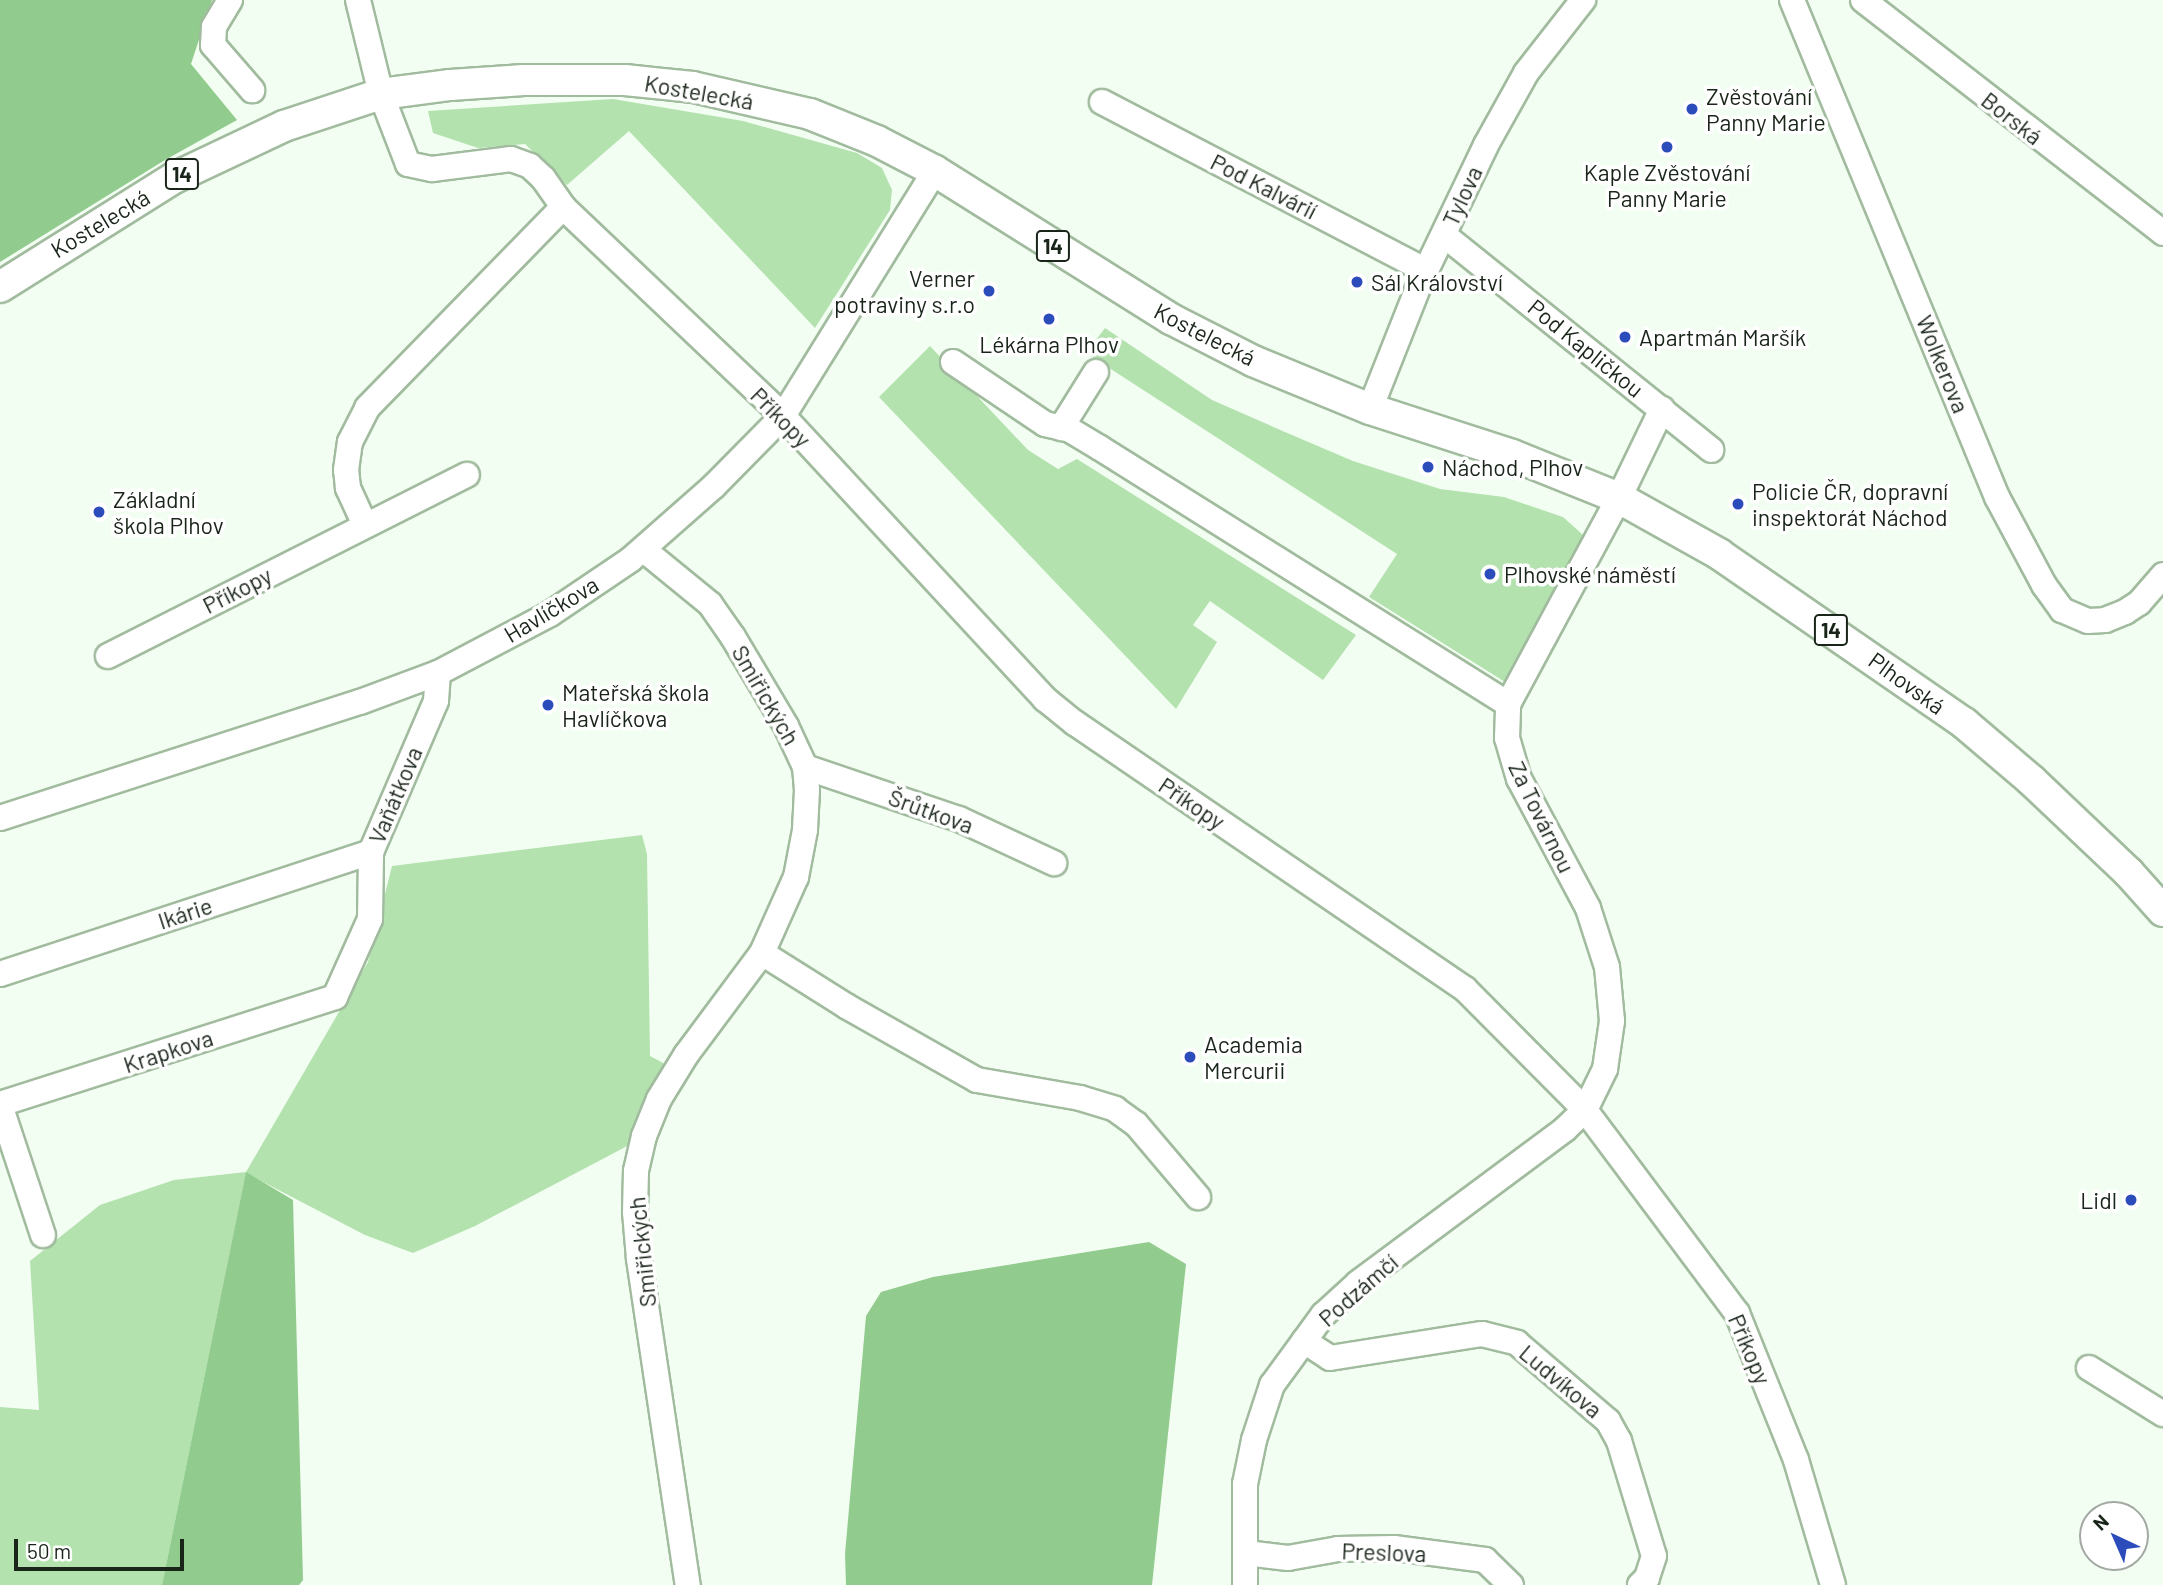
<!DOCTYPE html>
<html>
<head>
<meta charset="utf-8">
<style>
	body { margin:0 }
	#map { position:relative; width:2163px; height:1585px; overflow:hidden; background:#f3fef2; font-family:Barlow,sans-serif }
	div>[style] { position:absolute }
	.green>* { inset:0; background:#b3e2af }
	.forest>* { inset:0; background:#91cb8d }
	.roads { filter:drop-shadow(2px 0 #a1bb9e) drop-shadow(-2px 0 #a1bb9e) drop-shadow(0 2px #a1bb9e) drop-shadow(0 -2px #a1bb9e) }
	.minor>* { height:24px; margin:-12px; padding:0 12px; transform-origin:12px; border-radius:12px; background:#fff }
	.major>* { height:30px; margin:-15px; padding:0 15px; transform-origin:15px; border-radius:15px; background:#fff }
	.dots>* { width:19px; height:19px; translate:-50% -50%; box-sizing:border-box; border:4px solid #fff; border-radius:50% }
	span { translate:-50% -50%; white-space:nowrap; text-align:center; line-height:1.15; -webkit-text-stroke:7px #fff; paint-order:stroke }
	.shield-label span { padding:2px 5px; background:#fff; border:2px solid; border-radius:5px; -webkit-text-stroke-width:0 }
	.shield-label { font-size:21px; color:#1a251a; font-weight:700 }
	.street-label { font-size:23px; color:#1a251a }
	.poi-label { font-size:23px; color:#1a251a }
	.left { translate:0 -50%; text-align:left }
	.right { translate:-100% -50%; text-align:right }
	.north { position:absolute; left:2079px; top:1501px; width:70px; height:70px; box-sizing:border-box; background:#fff; border:2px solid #a3a8a3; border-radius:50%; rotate:316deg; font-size:19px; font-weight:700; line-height:28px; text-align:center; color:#1a251a }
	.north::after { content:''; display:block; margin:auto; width:24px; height:32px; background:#2d4cbc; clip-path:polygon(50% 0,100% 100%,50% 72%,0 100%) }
	.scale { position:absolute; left:14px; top:1539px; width:170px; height:32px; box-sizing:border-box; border:4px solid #1a251a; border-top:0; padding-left:9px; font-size:21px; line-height:24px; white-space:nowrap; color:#1a251a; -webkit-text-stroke:5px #fff; paint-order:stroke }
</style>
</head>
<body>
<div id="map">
	<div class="green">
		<div style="clip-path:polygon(613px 99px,743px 121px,857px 153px,882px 168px,892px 190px,890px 210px,815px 328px,629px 131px,567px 185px,525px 144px,478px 148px,433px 133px,428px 111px)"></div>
		<div style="clip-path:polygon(1105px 328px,1212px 400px,1285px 432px,1353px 461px,1440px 489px,1504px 497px,1563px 517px,1583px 535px,1505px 682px,1369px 597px,1397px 554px,1086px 353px)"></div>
		<div style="clip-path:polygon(930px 346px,1028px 450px,1058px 469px,1077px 459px,1356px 635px,1323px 680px,1210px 601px,1193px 625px,1217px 642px,1176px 709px,879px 397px)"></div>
		<div style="clip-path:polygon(642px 835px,647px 854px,650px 1056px,667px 1065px,633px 1143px,475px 1226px,413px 1253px,365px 1235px,246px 1173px,162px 1585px,0 1585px,0 1407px,39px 1410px,30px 1261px,100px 1205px,174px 1180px,246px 1172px,368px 962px,392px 866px)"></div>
	</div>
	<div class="forest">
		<div style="clip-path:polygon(0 0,212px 0,191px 64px,237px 120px,165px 160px,0 262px)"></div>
		<div style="clip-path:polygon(246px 1172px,293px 1200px,303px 1580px,299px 1585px,162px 1585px)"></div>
		<div style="clip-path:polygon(1149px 1242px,1186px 1264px,1152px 1585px,846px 1585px,845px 1554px,866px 1316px,881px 1292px,933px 1277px)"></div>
	</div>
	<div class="roads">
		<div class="minor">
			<div style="left:230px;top:0;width:31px;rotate:121deg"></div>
			<div style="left:214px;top:27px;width:18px;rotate:93deg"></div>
			<div style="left:213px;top:45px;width:60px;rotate:49.1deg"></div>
			<div style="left:358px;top:0;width:97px;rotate:76.3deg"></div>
			<div style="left:381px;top:94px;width:75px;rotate:68.9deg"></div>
			<div style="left:408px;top:164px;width:25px;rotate:12deg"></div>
			<div style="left:432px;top:169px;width:80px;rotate:-7.2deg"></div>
			<div style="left:511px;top:159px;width:20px;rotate:20deg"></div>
			<div style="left:530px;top:166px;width:18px;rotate:43deg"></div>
			<div style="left:543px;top:178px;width:35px;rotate:55deg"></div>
			<div style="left:1792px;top:0;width:538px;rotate:67.59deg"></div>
			<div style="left:1997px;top:497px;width:100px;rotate:61.9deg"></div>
			<div style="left:2044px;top:585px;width:31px;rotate:54deg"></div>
			<div style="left:2062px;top:610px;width:28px;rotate:23deg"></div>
			<div style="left:2088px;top:621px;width:17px;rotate:-3deg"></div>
			<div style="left:2105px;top:620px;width:22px;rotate:-22deg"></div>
			<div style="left:2125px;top:612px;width:17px;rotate:-33deg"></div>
			<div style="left:2139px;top:603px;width:37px;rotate:-49deg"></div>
			<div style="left:1863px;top:0;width:380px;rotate:37.8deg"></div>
			<div style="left:1102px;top:102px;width:365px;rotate:27.5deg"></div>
			<div style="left:1444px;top:235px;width:343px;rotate:38.8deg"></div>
			<div style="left:953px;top:362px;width:111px;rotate:34deg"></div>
			<div style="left:1045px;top:424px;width:26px;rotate:13deg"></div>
			<div style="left:1070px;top:430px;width:35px;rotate:31deg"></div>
			<div style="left:1100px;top:448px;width:482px;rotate:32.1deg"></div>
			<div style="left:1370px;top:409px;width:133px;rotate:-68.4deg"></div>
			<div style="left:1419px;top:285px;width:155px;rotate:-64.4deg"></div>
			<div style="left:1486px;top:145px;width:82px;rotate:-60.9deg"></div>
			<div style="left:1526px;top:73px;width:93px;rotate:-52deg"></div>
			<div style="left:1061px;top:428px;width:66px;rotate:-58deg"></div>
			<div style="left:365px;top:525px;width:41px;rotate:-114.7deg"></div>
			<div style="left:348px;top:488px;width:18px;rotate:-96deg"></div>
			<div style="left:346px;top:470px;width:28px;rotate:-82deg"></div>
			<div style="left:350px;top:442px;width:38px;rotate:-63deg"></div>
			<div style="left:367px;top:408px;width:281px;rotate:-45.7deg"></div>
			<div style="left:563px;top:207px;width:303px;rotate:43.5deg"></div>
			<div style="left:783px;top:416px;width:386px;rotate:47.2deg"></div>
			<div style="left:1045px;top:699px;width:38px;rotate:39deg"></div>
			<div style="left:1075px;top:723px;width:472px;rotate:34.3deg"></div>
			<div style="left:1465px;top:989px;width:170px;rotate:45.2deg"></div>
			<div style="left:1585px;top:1110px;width:254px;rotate:53.2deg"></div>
			<div style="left:1737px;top:1313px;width:158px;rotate:68.1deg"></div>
			<div style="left:1796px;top:1460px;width:130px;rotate:73.5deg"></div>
			<div style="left:644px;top:550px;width:85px;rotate:39.3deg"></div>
			<div style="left:710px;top:604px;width:40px;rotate:55.1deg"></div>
			<div style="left:733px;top:637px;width:104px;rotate:59.2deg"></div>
			<div style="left:786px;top:726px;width:45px;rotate:65.1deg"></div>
			<div style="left:805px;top:767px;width:23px;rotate:85deg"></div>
			<div style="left:807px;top:790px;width:40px;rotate:92.9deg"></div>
			<div style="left:805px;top:830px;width:48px;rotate:100.8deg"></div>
			<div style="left:796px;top:877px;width:83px;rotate:114.1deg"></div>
			<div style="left:762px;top:953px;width:127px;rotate:126.7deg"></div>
			<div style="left:686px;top:1055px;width:52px;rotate:121.5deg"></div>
			<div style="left:659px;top:1099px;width:40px;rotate:112deg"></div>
			<div style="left:644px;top:1136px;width:36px;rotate:103deg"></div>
			<div style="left:636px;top:1171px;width:41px;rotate:91.4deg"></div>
			<div style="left:635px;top:1212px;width:47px;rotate:85.1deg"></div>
			<div style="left:639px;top:1259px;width:330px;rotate:81.5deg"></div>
			<div style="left:108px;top:656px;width:402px;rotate:-26.8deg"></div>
			<div style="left:805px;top:767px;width:163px;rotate:18.7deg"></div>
			<div style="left:959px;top:819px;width:105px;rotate:24.9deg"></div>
			<div style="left:0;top:818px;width:378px;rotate:-17.9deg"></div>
			<div style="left:360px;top:702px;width:83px;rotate:-20.4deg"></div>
			<div style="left:438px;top:673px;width:127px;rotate:-27.8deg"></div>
			<div style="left:550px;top:614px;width:97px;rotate:-34deg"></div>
			<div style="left:630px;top:560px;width:112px;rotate:-41.4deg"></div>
			<div style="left:714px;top:486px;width:98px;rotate:-45.4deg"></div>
			<div style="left:783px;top:416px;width:288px;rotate:-58.2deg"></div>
			<div style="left:762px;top:953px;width:99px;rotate:32.2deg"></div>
			<div style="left:846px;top:1006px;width:150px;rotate:29.5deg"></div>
			<div style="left:977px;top:1080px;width:105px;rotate:9.9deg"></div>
			<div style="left:1080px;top:1098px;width:37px;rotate:17deg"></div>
			<div style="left:1115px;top:1109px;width:26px;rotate:36deg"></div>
			<div style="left:1136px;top:1124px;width:96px;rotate:49.7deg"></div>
			<div style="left:0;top:974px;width:391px;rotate:-18.2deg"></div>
			<div style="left:0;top:1104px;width:352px;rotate:-17.7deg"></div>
			<div style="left:335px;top:997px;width:85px;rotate:-65.8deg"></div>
			<div style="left:370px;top:919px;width:67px;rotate:-89.1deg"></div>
			<div style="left:371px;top:852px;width:164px;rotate:-66.7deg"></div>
			<div style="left:436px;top:701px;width:28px;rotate:-86deg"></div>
			<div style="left:0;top:1105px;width:137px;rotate:71.7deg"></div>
			<div style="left:1304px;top:1341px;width:31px;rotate:33deg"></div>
			<div style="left:1330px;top:1358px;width:154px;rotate:-9deg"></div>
			<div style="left:1482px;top:1334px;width:36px;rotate:14deg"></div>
			<div style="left:1517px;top:1343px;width:120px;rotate:40.6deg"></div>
			<div style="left:1608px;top:1421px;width:23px;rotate:61deg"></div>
			<div style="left:1619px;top:1441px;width:120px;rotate:73.1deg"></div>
			<div style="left:1654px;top:1556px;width:23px;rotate:108deg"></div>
			<div style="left:1647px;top:1578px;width:10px;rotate:135deg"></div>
			<div style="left:2089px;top:1368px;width:87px;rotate:31.9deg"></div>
			<div style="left:1246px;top:1553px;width:42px;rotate:6.8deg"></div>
			<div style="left:1288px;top:1558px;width:51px;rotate:-10.2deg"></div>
			<div style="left:1338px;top:1549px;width:56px;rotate:-1deg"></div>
			<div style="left:1394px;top:1548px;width:92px;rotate:7.5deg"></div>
			<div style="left:1485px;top:1560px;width:36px;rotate:44deg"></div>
			<div style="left:1245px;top:1585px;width:101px;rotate:-90deg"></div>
			<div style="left:1245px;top:1484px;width:45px;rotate:-78.4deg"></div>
			<div style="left:1254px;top:1440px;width:58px;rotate:-71.9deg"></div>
			<div style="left:1272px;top:1385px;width:87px;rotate:-53.9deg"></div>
			<div style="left:1323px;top:1315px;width:47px;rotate:-42.4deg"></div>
			<div style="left:1358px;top:1283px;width:258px;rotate:-36.6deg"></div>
			<div style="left:1565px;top:1129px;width:28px;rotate:-44deg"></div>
			<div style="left:1585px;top:1110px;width:46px;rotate:-64deg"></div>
			<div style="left:1605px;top:1069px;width:49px;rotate:-81.7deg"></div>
			<div style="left:1612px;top:1021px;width:54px;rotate:-95.3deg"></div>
			<div style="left:1607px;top:967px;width:62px;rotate:-107.9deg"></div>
			<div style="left:1588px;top:908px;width:146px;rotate:-118.1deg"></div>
			<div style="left:1519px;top:779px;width:43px;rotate:-106.3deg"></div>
			<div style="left:1507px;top:738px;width:34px;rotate:-88deg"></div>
			<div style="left:1508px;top:704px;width:234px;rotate:-61.7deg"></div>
			<div style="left:1619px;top:498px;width:99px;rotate:-64.2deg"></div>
		</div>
		<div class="major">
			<div style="left:0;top:287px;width:205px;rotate:-32.1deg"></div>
			<div style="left:174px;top:178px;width:122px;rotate:-25.3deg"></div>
			<div style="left:284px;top:126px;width:102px;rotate:-18.3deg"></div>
			<div style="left:381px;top:94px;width:70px;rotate:-7.4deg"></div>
			<div style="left:450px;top:85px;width:74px;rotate:-3.9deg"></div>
			<div style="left:524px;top:80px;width:101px"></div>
			<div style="left:625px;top:80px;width:68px;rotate:5.9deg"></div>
			<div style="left:693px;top:87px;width:120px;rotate:13deg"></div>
			<div style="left:810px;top:114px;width:72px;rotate:21.9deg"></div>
			<div style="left:877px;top:141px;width:65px;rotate:27.3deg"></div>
			<div style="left:935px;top:171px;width:279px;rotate:32.1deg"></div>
			<div style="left:1171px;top:319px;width:92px;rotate:27.1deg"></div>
			<div style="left:1253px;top:361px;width:126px;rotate:22.3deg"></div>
			<div style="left:1370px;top:409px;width:149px;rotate:17.9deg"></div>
			<div style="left:1512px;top:455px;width:115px;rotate:21.9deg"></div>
			<div style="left:1619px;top:498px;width:115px;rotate:29.2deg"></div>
			<div style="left:1719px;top:554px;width:298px;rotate:34.6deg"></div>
			<div style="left:1964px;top:723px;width:88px;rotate:40.4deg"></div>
			<div style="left:2031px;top:780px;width:135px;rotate:43.5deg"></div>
			<div style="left:2129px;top:873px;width:51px;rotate:48.2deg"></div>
		</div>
	</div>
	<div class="dots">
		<div style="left:1692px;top:109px;background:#2d4cbc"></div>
		<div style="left:1667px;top:147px;background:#2d4cbc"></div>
		<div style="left:1357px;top:282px;background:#2d4cbc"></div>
		<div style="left:989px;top:291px;background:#2d4cbc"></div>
		<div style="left:1049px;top:319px;background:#2d4cbc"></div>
		<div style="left:1625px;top:337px;background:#2d4cbc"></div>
		<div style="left:1428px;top:467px;background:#2d4cbc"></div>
		<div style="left:1738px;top:504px;background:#2d4cbc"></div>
		<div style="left:99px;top:512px;background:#2d4cbc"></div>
		<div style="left:1490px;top:574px;background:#2d4cbc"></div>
		<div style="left:548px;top:705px;background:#2d4cbc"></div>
		<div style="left:1190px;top:1057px;background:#2d4cbc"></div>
		<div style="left:2131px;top:1200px;background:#2d4cbc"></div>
	</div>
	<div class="shield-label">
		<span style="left:182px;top:174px">14</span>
		<span style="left:1053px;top:246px">14</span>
		<span style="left:1831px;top:630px">14</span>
	</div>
	<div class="street-label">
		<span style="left:699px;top:92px;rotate:10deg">Kostelecká</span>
		<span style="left:2012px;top:118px;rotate:38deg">Borská</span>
		<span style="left:1264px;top:186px;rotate:27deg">Pod Kalvárií</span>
		<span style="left:1462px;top:196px;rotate:-65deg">Tylova</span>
		<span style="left:100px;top:223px;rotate:-31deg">Kostelecká</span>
		<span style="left:1205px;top:334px;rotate:27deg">Kostelecká</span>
		<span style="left:1586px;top:348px;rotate:39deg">Pod Kapličkou</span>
		<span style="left:1943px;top:364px;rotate:68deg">Wolkerova</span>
		<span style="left:781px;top:417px;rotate:45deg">Příkopy</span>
		<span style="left:237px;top:590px;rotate:-27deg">Příkopy</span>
		<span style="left:551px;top:609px;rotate:-31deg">Havlíčkova</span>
		<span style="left:1907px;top:683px;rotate:36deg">Plhovská</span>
		<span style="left:766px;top:695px;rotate:60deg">Smiřických</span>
		<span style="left:395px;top:795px;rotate:-67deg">Vaňátkova</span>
		<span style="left:1192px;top:803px;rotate:34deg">Příkopy</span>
		<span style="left:931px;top:811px;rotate:20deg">Šrůtkova</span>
		<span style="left:1542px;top:817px;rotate:64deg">Za Továrnou</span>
		<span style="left:185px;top:913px;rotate:-18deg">Ikárie</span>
		<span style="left:168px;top:1051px;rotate:-18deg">Krapkova</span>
		<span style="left:642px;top:1252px;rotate:-96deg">Smiřických</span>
		<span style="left:1358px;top:1290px;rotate:-41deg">Podzámčí</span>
		<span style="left:1750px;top:1349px;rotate:67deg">Příkopy</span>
		<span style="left:1561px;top:1381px;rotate:40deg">Ludvíkova</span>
		<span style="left:1384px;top:1552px;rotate:2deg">Preslova</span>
	</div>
	<div class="poi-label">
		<span class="left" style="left:1706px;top:109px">Zvěstování<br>Panny Marie</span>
		<span style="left:1667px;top:185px">Kaple Zvěstování<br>Panny Marie</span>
		<span class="right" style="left:975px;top:291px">Verner<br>potraviny s.r.o</span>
		<span class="left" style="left:1371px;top:282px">Sál Království</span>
		<span class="left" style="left:1639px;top:337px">Apartmán Maršík</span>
		<span style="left:1049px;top:344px">Lékárna Plhov</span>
		<span class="left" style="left:1442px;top:467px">Náchod, Plhov</span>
		<span class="left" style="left:1752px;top:504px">Policie ČR, dopravní<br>inspektorát Náchod</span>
		<span class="left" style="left:113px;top:512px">Základní<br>škola Plhov</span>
		<span class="left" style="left:1504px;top:574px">Plhovské náměstí</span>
		<span class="left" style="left:562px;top:705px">Mateřská škola<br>Havlíčkova</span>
		<span class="left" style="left:1204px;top:1057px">Academia<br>Mercurii</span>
		<span class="right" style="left:2117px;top:1200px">Lidl</span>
	</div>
	<div class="north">N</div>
	<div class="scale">50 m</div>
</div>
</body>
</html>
